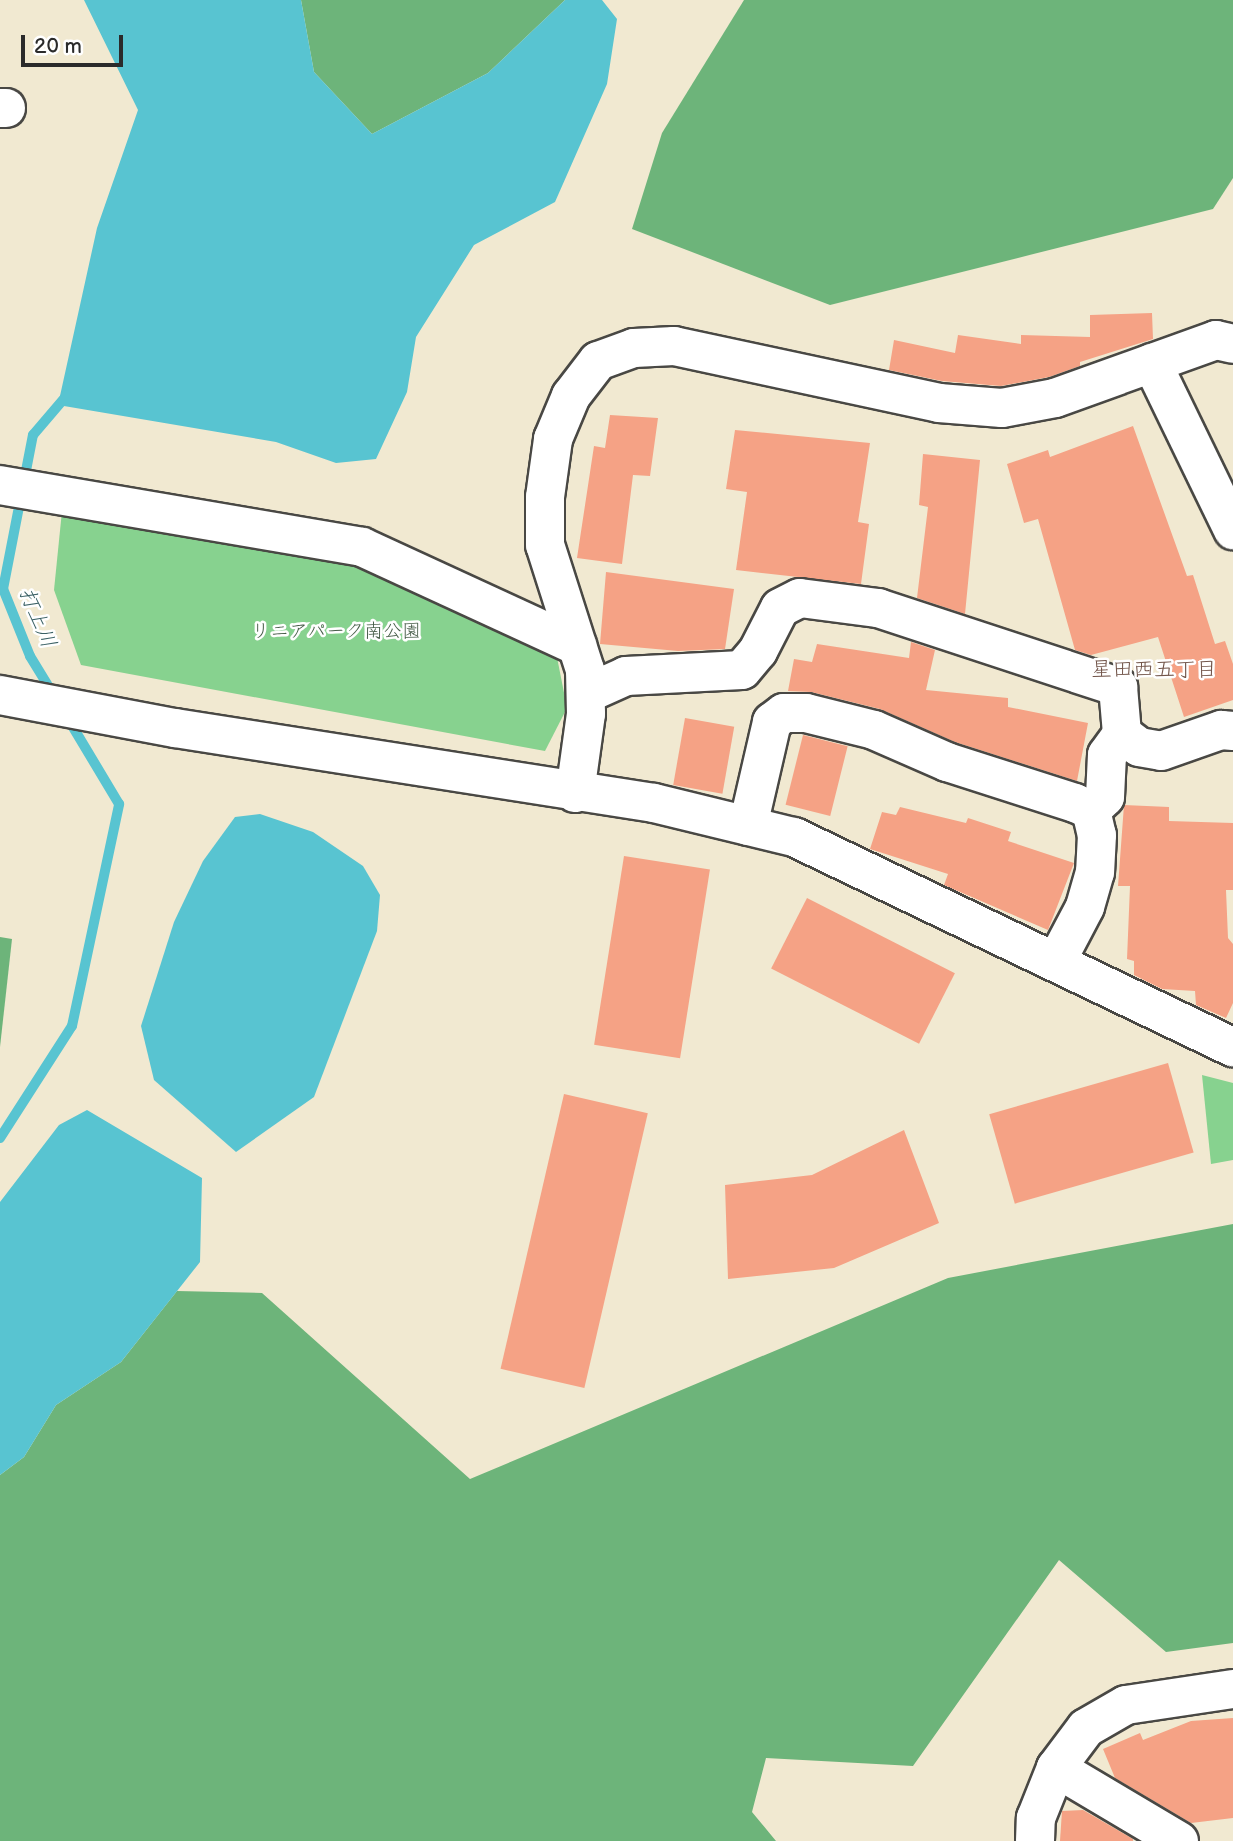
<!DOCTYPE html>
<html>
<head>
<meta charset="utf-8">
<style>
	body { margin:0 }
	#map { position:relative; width:1233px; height:1841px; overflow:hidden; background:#f1e9d1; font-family:"Balsamiq Sans","Klee One",sans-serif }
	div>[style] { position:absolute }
	.green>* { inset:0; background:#87d28f }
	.forest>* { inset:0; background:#6db47a }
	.water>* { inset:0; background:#58c4d1 }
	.stream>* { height:10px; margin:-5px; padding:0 5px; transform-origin:5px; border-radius:5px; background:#58c4d1 }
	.building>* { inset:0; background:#f5a285; transform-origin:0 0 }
	.roads { filter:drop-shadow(2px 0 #494844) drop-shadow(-2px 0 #494844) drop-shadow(0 2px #494844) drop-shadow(0 -2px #494844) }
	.minor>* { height:38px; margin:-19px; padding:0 19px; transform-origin:19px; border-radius:19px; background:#fff }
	span { translate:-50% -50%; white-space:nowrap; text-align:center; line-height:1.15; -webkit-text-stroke:5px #fff; paint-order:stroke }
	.park-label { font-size:19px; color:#475d49 }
	.water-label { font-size:21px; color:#3b6165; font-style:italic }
	.neighbourhood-label { font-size:21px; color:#72554a }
	.scale { position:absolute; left:21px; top:35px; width:102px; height:32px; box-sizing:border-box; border:4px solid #2b2b2b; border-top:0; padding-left:9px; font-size:21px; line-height:24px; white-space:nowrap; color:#2b2b2b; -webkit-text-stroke:5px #fff; paint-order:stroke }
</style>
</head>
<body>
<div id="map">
	<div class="green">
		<div style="clip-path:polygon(62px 511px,362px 555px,554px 642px,567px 708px,545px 751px,81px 665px,54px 590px)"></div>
		<div style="clip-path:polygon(1202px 1075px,1233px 1083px,1233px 1160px,1211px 1164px)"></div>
	</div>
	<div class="forest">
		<div style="clip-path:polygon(301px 0,565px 0,488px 73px,372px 134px,314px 72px)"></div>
		<div style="clip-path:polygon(744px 0,1233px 0,1233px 178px,1213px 209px,830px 305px,632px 229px,662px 133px)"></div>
		<div style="clip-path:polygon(0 937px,12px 939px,0 1047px)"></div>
		<div style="clip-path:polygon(1233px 1224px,1233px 1643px,1166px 1652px,1059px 1560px,913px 1766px,766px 1758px,752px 1812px,776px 1841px,0 1841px,0 1475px,24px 1457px,56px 1405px,121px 1362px,177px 1291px,262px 1293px,470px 1479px,948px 1278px)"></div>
	</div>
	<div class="water">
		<div style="clip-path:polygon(84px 0,301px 0,314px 72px,372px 134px,488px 73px,565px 0,602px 0,617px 19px,607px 84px,555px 202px,474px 245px,416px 337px,407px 392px,376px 459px,336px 463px,276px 442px,58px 405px,97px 228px,138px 110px)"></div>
		<div style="clip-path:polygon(260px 814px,313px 832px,363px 866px,380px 895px,377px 931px,314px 1097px,236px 1152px,154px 1080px,141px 1026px,174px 922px,203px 861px,235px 817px)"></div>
		<div style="clip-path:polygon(87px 1110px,202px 1178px,200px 1262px,121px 1362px,56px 1405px,24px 1457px,0 1475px,0 1202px,59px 1125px)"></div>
	</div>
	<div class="stream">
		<div style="left:55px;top:697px;width:48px;rotate:-121.4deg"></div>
		<div style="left:30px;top:656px;width:72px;rotate:-111.9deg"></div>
		<div style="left:3px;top:589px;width:157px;rotate:-79deg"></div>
		<div style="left:33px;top:435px;width:52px;rotate:-49.6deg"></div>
		<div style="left:0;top:1138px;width:133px;rotate:-57.3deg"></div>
		<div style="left:72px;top:1026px;width:227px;rotate:-78deg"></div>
		<div style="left:119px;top:804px;width:101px;rotate:-120.9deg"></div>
	</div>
	<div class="building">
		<div style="clip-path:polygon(1152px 313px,1153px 339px,1080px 362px,1080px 366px,1049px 377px,1001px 386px,942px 381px,889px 370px,894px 340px,955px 353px,958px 335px,1021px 344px,1021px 335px,1090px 337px,1090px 315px)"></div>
		<div style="clip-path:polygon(610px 415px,658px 418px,650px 476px,633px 475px,622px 564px,577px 558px,594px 446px,605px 448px)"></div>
		<div style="clip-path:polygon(1133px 426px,1187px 576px,1193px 575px,1215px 644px,1225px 641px,1233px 664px,1233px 700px,1184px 717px,1158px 637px,1091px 655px,1075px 650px,1038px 519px,1024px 523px,1007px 464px,1048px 450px,1050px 457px)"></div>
		<div style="clip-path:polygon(735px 430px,870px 443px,858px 522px,869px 524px,861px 584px,736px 570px,747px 492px,726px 489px)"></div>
		<div style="clip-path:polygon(923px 454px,980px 460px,965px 614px,917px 598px,928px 507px,919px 505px)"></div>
		<div style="clip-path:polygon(606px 572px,734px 589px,725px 649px,678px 651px,600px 644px)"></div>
		<div style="clip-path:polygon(911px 642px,935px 650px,926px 690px,1008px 698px,1008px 707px,1088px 723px,1077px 781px,955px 742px,880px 709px,811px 692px,788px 691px,794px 659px,812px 662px,817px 644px,909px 658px)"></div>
		<div style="left:685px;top:718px;width:50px;height:68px;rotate:10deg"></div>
		<div style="left:803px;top:735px;width:46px;height:72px;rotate:14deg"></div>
		<div style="clip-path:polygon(1124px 805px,1169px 807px,1169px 821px,1233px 823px,1233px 890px,1226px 890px,1228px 938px,1233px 944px,1233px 1003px,1226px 1018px,1196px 1005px,1195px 991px,1162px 989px,1134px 975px,1134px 961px,1127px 959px,1130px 886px,1118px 886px)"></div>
		<div style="clip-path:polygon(900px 807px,966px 823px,968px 818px,1011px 832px,1008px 841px,1074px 863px,1048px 930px,944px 885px,948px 874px,870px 849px,882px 812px,896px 815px)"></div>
		<div style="left:624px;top:856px;width:87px;height:191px;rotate:9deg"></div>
		<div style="left:807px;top:898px;width:166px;height:79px;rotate:27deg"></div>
		<div style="left:1168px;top:1063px;width:93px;height:186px;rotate:74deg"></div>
		<div style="left:564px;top:1094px;width:86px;height:282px;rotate:13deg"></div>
		<div style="clip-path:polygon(904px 1130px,939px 1223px,834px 1268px,728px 1279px,725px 1185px,812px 1175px)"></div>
		<div style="clip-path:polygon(1233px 1718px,1233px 1818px,1191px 1823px,1115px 1778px,1103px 1749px,1140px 1733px,1143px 1740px,1191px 1721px)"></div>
		<div style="clip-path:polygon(1083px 1810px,1133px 1839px,1133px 1841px,1060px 1841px,1062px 1811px)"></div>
	</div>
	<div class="roads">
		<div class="minor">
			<div style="left:0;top:108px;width:6px"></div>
			<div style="left:1152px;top:363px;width:186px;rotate:64.1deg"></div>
			<div style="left:0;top:485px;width:367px;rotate:9.7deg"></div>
			<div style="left:362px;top:547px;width:237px;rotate:24.7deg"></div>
			<div style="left:586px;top:694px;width:44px;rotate:-24.2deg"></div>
			<div style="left:626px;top:676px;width:116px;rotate:-3deg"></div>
			<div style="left:742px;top:670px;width:25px;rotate:-50deg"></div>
			<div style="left:758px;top:651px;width:48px;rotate:-62.9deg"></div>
			<div style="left:780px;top:608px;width:22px;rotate:-27deg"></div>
			<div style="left:800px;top:598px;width:79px;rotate:7.3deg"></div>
			<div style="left:878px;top:608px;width:253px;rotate:18.2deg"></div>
			<div style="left:1118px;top:687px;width:47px;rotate:85.1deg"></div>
			<div style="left:1122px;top:734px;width:21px;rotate:37deg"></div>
			<div style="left:1139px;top:747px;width:22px;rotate:10deg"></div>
			<div style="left:1161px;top:751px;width:64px;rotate:-19.3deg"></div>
			<div style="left:1221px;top:730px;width:12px;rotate:5deg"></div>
			<div style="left:0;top:695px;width:178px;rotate:10.7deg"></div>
			<div style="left:175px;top:728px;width:485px;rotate:8.9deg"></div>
			<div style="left:654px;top:803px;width:144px;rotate:13.7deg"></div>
			<div style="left:794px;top:837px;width:487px;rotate:25.6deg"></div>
			<div style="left:575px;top:793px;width:80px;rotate:-82.1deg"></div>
			<div style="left:586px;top:714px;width:44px;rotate:-91.3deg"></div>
			<div style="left:585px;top:670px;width:131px;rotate:-107.7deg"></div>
			<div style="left:545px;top:545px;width:48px;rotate:-90deg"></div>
			<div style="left:545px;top:497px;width:59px;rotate:-82.1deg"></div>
			<div style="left:553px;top:439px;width:47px;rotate:-67.3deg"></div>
			<div style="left:571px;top:396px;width:44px;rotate:-52.4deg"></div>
			<div style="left:598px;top:361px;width:38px;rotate:-20deg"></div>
			<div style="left:634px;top:348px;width:40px;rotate:-2.9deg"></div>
			<div style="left:674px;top:346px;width:271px;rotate:12.1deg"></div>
			<div style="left:939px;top:403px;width:63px;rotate:4.5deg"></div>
			<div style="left:1002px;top:408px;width:54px;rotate:-10.7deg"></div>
			<div style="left:1055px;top:398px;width:171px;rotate:-19.8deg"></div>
			<div style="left:1216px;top:340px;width:17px;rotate:13deg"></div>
			<div style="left:1091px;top:810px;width:19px;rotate:-43deg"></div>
			<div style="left:1105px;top:797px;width:42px;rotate:-87.3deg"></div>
			<div style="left:1107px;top:755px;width:26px;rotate:-54deg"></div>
			<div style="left:748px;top:826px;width:107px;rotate:-77deg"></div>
			<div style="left:772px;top:722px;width:15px;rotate:-37deg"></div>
			<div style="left:784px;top:713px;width:22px"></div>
			<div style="left:806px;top:713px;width:70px;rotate:14deg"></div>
			<div style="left:874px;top:730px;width:80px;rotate:23.7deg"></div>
			<div style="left:947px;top:762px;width:134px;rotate:17.8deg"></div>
			<div style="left:1075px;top:803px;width:17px;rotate:24deg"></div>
			<div style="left:1091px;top:810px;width:26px;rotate:77deg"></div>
			<div style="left:1097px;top:835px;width:37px;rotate:93deg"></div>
			<div style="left:1095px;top:872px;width:36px;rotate:106deg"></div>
			<div style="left:1085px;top:907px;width:62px;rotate:117.8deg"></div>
			<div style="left:1056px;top:1768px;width:143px;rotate:30.7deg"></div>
			<div style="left:1035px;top:1841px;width:23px;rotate:-88deg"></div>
			<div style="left:1036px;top:1818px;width:54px;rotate:-68.2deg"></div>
			<div style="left:1056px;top:1768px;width:50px;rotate:-53.1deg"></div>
			<div style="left:1086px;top:1728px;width:46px;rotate:-29.9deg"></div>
			<div style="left:1126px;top:1705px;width:108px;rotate:-8.5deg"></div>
		</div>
	</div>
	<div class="park-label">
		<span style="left:336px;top:632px">リニアパーク南公園</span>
	</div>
	<div class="water-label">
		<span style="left:37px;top:618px;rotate:67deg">打上川</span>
	</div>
	<div class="neighbourhood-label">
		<span style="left:1154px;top:670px">星田西五丁目</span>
	</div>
	<div class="scale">20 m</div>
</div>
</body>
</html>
